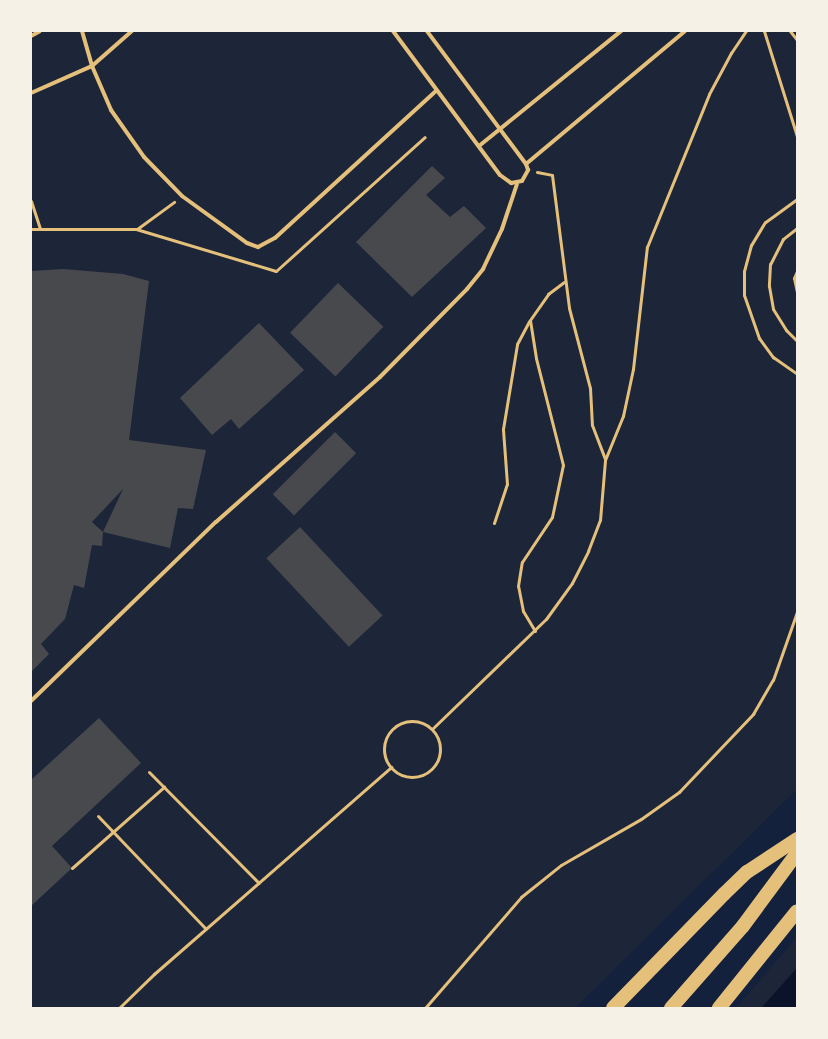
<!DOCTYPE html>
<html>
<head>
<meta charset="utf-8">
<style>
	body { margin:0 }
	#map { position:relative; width:828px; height:1039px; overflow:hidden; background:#14213d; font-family:Barlow,sans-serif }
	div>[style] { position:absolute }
	.green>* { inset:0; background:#1d2539 }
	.water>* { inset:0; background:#0b132b }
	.building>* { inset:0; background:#48494c; transform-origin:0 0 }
	.path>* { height:3px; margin:-1.5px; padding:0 1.5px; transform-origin:1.5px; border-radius:1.5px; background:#e5c07b }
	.path>.ring { margin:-1.5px; padding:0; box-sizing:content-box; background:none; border:3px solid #e5c07b; border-radius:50% }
	.service>* { height:4px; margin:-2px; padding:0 2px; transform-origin:2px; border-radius:2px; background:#e5c07b }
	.trunk>* { height:14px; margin:-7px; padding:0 7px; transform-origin:7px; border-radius:7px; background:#e5c07b }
	span { translate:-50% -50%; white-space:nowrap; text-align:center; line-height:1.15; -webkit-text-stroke:4px #f6f1e7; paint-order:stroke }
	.frame { position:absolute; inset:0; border:32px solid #f6f1e7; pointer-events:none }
</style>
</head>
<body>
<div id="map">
	<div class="green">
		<div style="clip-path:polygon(31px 31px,797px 31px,797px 789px,575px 1008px,31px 1008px)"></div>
		<div style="clip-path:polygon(797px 936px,797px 1008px,736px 1008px,781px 956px)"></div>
	</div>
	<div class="water">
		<div style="clip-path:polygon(797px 968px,797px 1008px,761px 1008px)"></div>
	</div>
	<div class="building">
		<div style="clip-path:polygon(432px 166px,445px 178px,426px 195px,450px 217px,464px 206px,486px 228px,412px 297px,356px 242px)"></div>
		<div style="clip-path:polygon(evenodd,63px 269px,123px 274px,149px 281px,129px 440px,206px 450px,193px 509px,178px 508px,170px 548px,103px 532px,102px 546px,92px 545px,84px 588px,74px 585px,65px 619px,41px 644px,49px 654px,31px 672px,31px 271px,63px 269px,123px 489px,103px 532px,92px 522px,123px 489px)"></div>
		<div style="left:338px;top:283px;width:63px;height:69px;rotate:44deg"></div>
		<div style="clip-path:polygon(259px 323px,304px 370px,239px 429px,231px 419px,212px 435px,180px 398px)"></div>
		<div style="left:335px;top:432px;width:30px;height:88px;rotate:45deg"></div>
		<div style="left:300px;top:527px;width:121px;height:46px;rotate:47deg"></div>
		<div style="clip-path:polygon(99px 718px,141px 763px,52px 846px,72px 868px,31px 906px,31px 780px)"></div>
	</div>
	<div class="path">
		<div style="left:764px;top:31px;width:110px;rotate:72.6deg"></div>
		<div style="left:790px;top:31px;width:11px;rotate:52deg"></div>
		<div style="left:537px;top:172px;width:15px;rotate:11deg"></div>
		<div style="left:552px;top:175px;width:134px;rotate:82.7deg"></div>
		<div style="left:569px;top:308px;width:83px;rotate:75.3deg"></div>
		<div style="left:590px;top:388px;width:37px;rotate:87deg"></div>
		<div style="left:592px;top:425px;width:36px;rotate:69deg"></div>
		<div style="left:797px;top:199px;width:39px;rotate:144deg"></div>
		<div style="left:765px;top:222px;width:27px;rotate:121deg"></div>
		<div style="left:751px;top:245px;width:27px;rotate:105deg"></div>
		<div style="left:744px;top:271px;width:24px;rotate:90deg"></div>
		<div style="left:744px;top:295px;width:46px;rotate:70.8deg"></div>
		<div style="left:759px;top:338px;width:24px;rotate:54deg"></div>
		<div style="left:773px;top:357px;width:29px;rotate:35deg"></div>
		<div style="left:31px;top:201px;width:29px;rotate:72deg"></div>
		<div style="left:797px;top:228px;width:18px;rotate:142deg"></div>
		<div style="left:783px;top:239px;width:28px;rotate:117deg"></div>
		<div style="left:770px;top:264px;width:22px;rotate:93deg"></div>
		<div style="left:769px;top:286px;width:23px;rotate:80deg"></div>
		<div style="left:773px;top:309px;width:25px;rotate:58deg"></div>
		<div style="left:786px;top:330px;width:16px;rotate:45deg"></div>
		<div style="left:31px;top:229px;width:105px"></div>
		<div style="left:136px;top:229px;width:146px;rotate:16.7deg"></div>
		<div style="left:276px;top:271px;width:200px;rotate:-42deg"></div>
		<div style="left:137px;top:229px;width:46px;rotate:-36.1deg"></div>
		<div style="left:797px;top:271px;width:8px;rotate:113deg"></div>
		<div style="left:794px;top:278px;width:14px;rotate:78deg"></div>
		<div style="left:494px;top:523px;width:41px;rotate:-71.6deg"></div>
		<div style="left:507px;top:484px;width:55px;rotate:-94.2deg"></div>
		<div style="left:503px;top:429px;width:86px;rotate:-80.6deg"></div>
		<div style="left:517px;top:344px;width:26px;rotate:-62deg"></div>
		<div style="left:535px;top:631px;width:23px;rotate:-121deg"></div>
		<div style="left:523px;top:611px;width:25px;rotate:-101deg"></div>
		<div style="left:518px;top:586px;width:24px;rotate:-81deg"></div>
		<div style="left:522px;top:562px;width:54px;rotate:-56.3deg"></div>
		<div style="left:552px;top:517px;width:53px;rotate:-78.1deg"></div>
		<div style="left:563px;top:465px;width:110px;rotate:-104.2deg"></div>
		<div style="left:536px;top:358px;width:38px;rotate:-99deg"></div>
		<div style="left:530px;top:320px;width:32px;rotate:-55deg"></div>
		<div style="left:548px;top:294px;width:20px;rotate:-37deg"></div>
		<div class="ring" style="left:384px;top:721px;width:53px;height:53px"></div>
		<div style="left:432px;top:729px;width:158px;rotate:-44deg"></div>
		<div style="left:546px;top:619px;width:44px;rotate:-54.2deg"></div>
		<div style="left:572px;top:583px;width:36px;rotate:-63deg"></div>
		<div style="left:588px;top:551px;width:33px;rotate:-69deg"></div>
		<div style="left:600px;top:520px;width:60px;rotate:-85.2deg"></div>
		<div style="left:605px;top:460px;width:48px;rotate:-67.8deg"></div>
		<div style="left:623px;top:416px;width:48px;rotate:-78deg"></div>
		<div style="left:633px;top:369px;width:123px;rotate:-83.5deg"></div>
		<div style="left:647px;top:247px;width:165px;rotate:-67.9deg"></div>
		<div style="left:709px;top:94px;width:47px;rotate:-61.8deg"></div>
		<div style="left:731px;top:53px;width:27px;rotate:-56deg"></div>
		<div style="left:149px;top:772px;width:156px;rotate:45.3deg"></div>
		<div style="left:98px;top:816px;width:156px;rotate:46.3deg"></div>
		<div style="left:72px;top:868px;width:123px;rotate:-41.4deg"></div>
		<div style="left:119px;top:1008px;width:49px;rotate:-44.2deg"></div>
		<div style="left:154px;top:974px;width:315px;rotate:-41.1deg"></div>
		<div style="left:425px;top:1008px;width:147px;rotate:-49.1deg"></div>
		<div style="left:521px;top:897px;width:51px;rotate:-38.7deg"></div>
		<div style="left:561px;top:865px;width:92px;rotate:-29.9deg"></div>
		<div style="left:641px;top:819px;width:47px;rotate:-35.4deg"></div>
		<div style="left:679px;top:792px;width:108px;rotate:-46.5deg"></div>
		<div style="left:753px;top:714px;width:39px;rotate:-60deg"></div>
		<div style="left:773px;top:680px;width:72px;rotate:-70.6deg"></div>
	</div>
	<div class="service">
		<div style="left:82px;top:31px;width:36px;rotate:74deg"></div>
		<div style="left:92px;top:66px;width:48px;rotate:66.6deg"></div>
		<div style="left:111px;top:110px;width:57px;rotate:54.9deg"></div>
		<div style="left:144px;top:157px;width:54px;rotate:45.7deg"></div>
		<div style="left:182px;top:196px;width:80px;rotate:35.9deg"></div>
		<div style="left:247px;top:243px;width:12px;rotate:20deg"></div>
		<div style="left:258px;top:247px;width:19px;rotate:-28deg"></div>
		<div style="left:275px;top:238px;width:219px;rotate:-42.4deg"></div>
		<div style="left:393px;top:31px;width:179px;rotate:53.4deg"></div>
		<div style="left:500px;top:175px;width:14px;rotate:36deg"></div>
		<div style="left:511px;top:183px;width:11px;rotate:-10deg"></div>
		<div style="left:522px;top:181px;width:13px;rotate:-61deg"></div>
		<div style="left:528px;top:170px;width:6px;rotate:-108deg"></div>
		<div style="left:526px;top:164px;width:166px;rotate:-126.7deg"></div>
		<div style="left:31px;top:36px;width:10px;rotate:-29deg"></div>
		<div style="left:31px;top:93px;width:67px;rotate:-23.9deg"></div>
		<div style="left:92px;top:66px;width:53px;rotate:-41.2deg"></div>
		<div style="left:479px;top:146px;width:183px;rotate:-39deg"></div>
		<div style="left:526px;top:164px;width:207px;rotate:-39.9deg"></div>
		<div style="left:31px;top:701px;width:257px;rotate:-44.1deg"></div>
		<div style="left:216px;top:522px;width:219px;rotate:-41.5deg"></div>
		<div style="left:380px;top:377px;width:124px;rotate:-45.3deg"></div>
		<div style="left:467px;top:289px;width:26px;rotate:-51deg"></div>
		<div style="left:483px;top:269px;width:44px;rotate:-64.6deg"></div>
		<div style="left:502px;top:229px;width:47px;rotate:-71.6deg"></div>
	</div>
	<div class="trunk">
		<div style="left:613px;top:1008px;width:159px;rotate:-45.8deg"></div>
		<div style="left:724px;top:894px;width:32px;rotate:-44deg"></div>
		<div style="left:747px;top:872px;width:60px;rotate:-33.4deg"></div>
		<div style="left:671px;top:1008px;width:109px;rotate:-48.7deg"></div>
		<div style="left:743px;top:926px;width:91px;rotate:-53.5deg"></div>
		<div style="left:719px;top:1008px;width:124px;rotate:-51.2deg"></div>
	</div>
	<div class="frame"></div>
</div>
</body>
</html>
